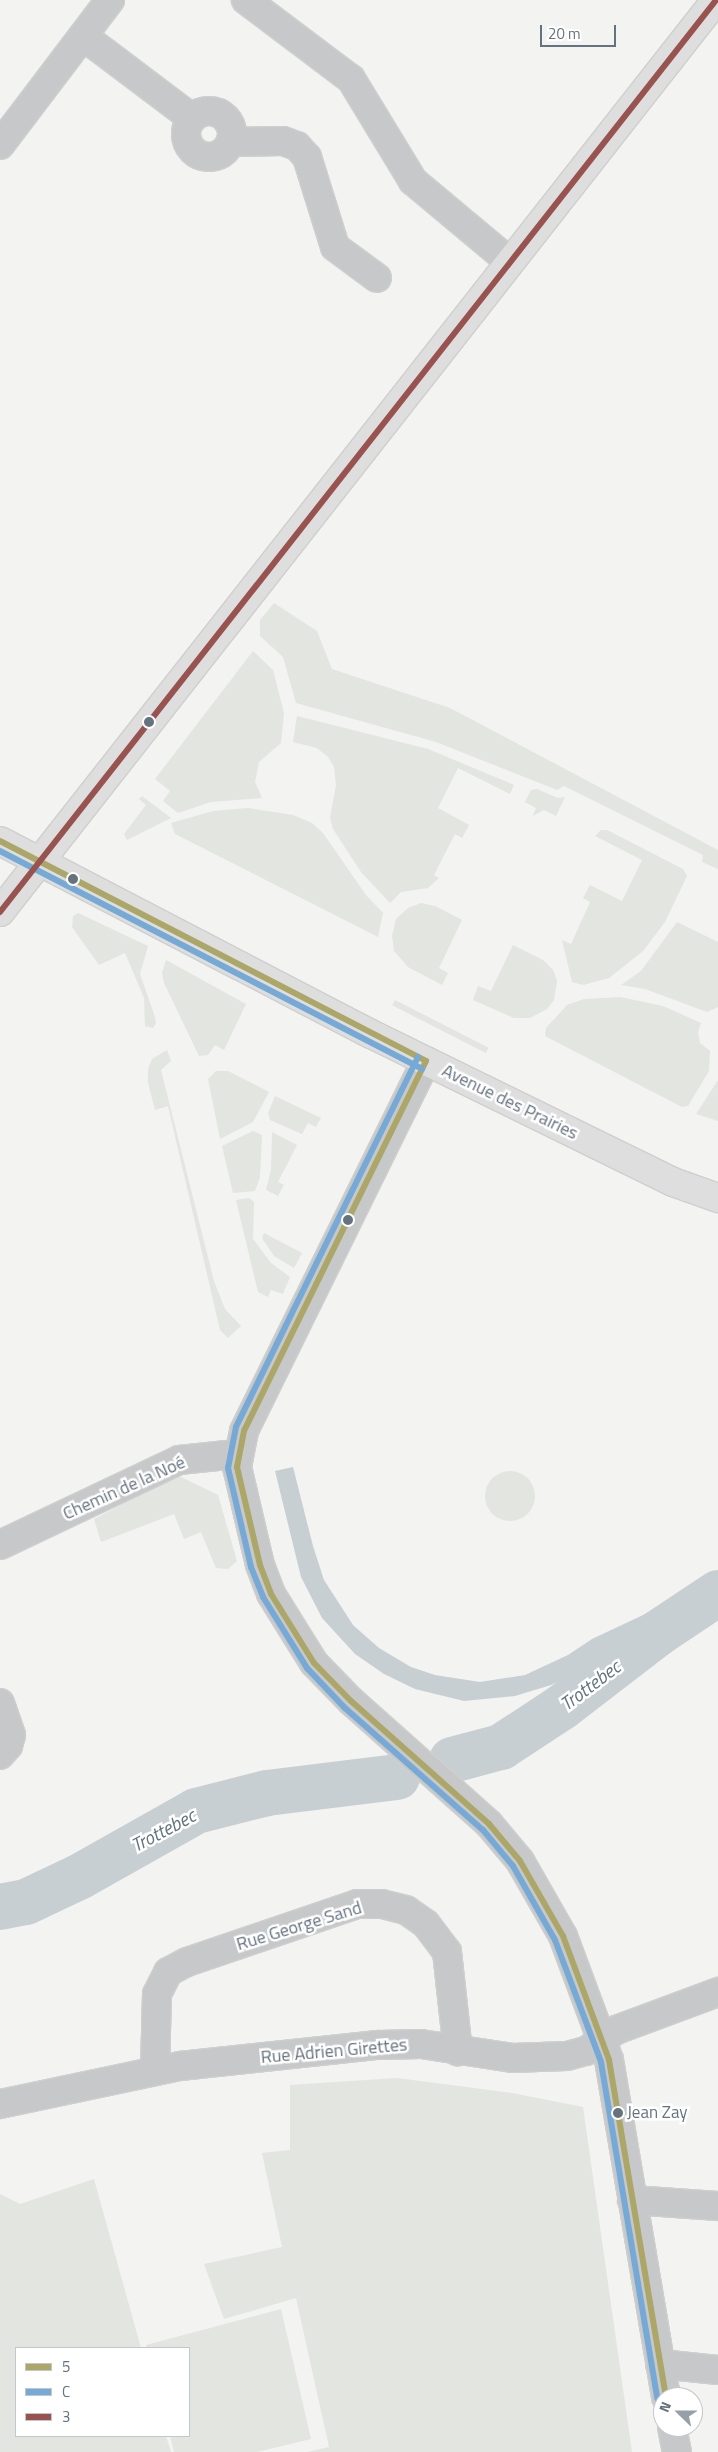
<!DOCTYPE html>
<html>
<head>
<meta charset="utf-8">
<style>
	body { margin:0 }
	#map { position:relative; width:718px; height:2452px; overflow:hidden; background:#f3f3f1; font-family:"Titillium Web",sans-serif }
	div>[style] { position:absolute }
	.green>* { inset:0; background:#e2e5e0; transform-origin:0 0 }
	.round { border-radius:50% }
	.water>* { inset:0; background:#c8cfd2 }
	.river>* { height:46px; margin:-23px; padding:0 23px; transform-origin:23px; border-radius:23px; background:#c8cfd2 }
	.roads { filter:drop-shadow(1px 0 #cfcfcf) drop-shadow(-1px 0 #cfcfcf) drop-shadow(0 1px #cfcfcf) drop-shadow(0 -1px #cfcfcf) }
	.street>* { height:28px; margin:-14px; padding:0 14px; transform-origin:14px; border-radius:14px; background:#c7c8c9 }
	.street>.ring { margin:-14px; padding:0; box-sizing:content-box; background:none; border:28px solid #c7c8c9; border-radius:50% }
	.secondary>* { height:28px; margin:-14px; padding:0 14px; transform-origin:14px; border-radius:14px; background:#dddedd }
	.bus-1>* { height:6px; margin:-3px; padding:0 3px; transform-origin:3px; border-radius:3px; background:#aca668 }
	.bus-2>* { height:6px; margin:-3px; padding:0 3px; transform-origin:3px; border-radius:3px; background:#76a9d5 }
	.bus-3>* { height:6px; margin:-3px; padding:0 3px; transform-origin:3px; border-radius:3px; background:#985350 }
	.dots>* { width:14px; height:14px; translate:-50% -50%; box-sizing:border-box; border:2px solid #fff; border-radius:50% }
	span { translate:-50% -50%; white-space:nowrap; text-align:center; line-height:1.15; -webkit-text-stroke:5px #fff; paint-order:stroke }
	.bus-label { font-size:17px; color:#65737f }
	.left { translate:0 -50%; text-align:left }
	.street-label { font-size:18px; color:#65737f }
	.water-label { font-size:19px; color:#61747d; font-style:italic }
	.legend { position:absolute; left:15px; top:2347px; width:175px; height:90px; box-sizing:border-box; background:#fff; border:1px solid #c1c7cc; margin:0; padding:6px 9px; list-style:none; font-size:15px; color:#65737f }
	.legend li { display:flex; align-items:center; gap:10px; height:25px }
	.legend b { width:25px; border:1px solid #c1c7cc }
	.north { position:absolute; left:653px; top:2387px; width:50px; height:50px; box-sizing:border-box; background:#fff; border:1px solid #c1c7cc; border-radius:50%; rotate:292deg; font-size:14px; font-weight:700; line-height:20px; text-align:center; color:#65737f }
	.north::after { content:''; display:block; margin:auto; width:18px; height:22px; background:#97a0a7; clip-path:polygon(50% 0,100% 100%,50% 72%,0 100%) }
	.scale { position:absolute; left:540px; top:25px; width:76px; height:22px; box-sizing:border-box; border:2px solid #65737f; border-top:0; padding-left:6px; font-size:15px; line-height:18px; white-space:nowrap; color:#65737f; -webkit-text-stroke:4px #fff; paint-order:stroke }
</style>
</head>
<body>
<div id="map">
	<div class="green">
		<div style="clip-path:polygon(274px 603px,317px 631px,332px 669px,450px 708px,718px 850px,718px 869px,702px 862px,703px 855px,564px 786px,557px 790px,436px 742px,296px 703px,283px 657px,260px 636px,260px 620px)"></div>
		<div style="clip-path:polygon(253px 651px,273px 670px,284px 713px,281px 743px,259px 762px,255px 782px,262px 798px,211px 802px,178px 813px,163px 801px,170px 791px,155px 779px)"></div>
		<div style="clip-path:polygon(297px 716px,428px 749px,514px 785px,510px 794px,458px 768px,438px 808px,469px 825px,462px 838px,455px 834px,434px 875px,439px 878px,428px 888px,401px 892px,390px 903px,361px 872px,333px 829px,330px 818px,336px 785px,334px 767px,328px 757px,317px 748px,293px 742px)"></div>
		<div style="clip-path:polygon(537px 789px,558px 798px,565px 797px,556px 816px,544px 810px,533px 816px,536px 808px,525px 802px,531px 790px)"></div>
		<div style="clip-path:polygon(142px 796px,171px 818px,127px 840px,124px 834px,146px 805px,139px 799px)"></div>
		<div style="clip-path:polygon(248px 808px,293px 815px,312px 823px,323px 833px,366px 895px,383px 913px,378px 937px,175px 834px,171px 823px,213px 811px)"></div>
		<div style="clip-path:polygon(601px 830px,607px 830px,683px 869px,687px 876px,665px 922px,643px 951px,609px 978px,583px 985px,572px 982px,562px 940px,571px 944px,590px 902px,583px 898px,590px 885px,622px 901px,642px 860px,595px 836px)"></div>
		<div style="clip-path:polygon(421px 903px,435px 906px,462px 920px,439px 968px,448px 973px,442px 985px,408px 967px,394px 951px,392px 936px,396px 919px,408px 908px)"></div>
		<div style="clip-path:polygon(78px 913px,148px 946px,140px 974px,154px 1014px,156px 1023px,153px 1028px,145px 1026px,144px 998px,125px 953px,99px 965px,72px 927px,73px 916px)"></div>
		<div style="clip-path:polygon(677px 922px,718px 942px,718px 1007px,707px 1012px,645px 989px,621px 985px,641px 971px)"></div>
		<div style="clip-path:polygon(513px 945px,543px 960px,553px 970px,557px 981px,554px 1000px,547px 1009px,530px 1018px,514px 1018px,473px 1000px,478px 986px,491px 991px)"></div>
		<div style="clip-path:polygon(166px 960px,246px 1004px,224px 1050px,215px 1045px,208px 1055px,199px 1056px,164px 983px,162px 973px)"></div>
		<div style="clip-path:polygon(620px 997px,663px 1006px,701px 1023px,698px 1032px,700px 1043px,710px 1051px,709px 1071px,688px 1106px,682px 1107px,545px 1036px,546px 1028px,567px 1005px,584px 999px)"></div>
		<div style="left:395px;top:1000px;width:105px;height:6px;rotate:27deg"></div>
		<div style="clip-path:polygon(167px 1050px,171px 1061px,161px 1070px,214px 1281px,225px 1309px,241px 1326px,228px 1338px,220px 1330px,168px 1106px,155px 1110px,148px 1083px,148px 1069px,152px 1059px)"></div>
		<div style="clip-path:polygon(216px 1071px,228px 1071px,269px 1092px,253px 1122px,220px 1139px,208px 1079px)"></div>
		<div style="clip-path:polygon(718px 1080px,718px 1121px,696px 1114px)"></div>
		<div style="clip-path:polygon(275px 1096px,321px 1118px,316px 1127px,308px 1123px,302px 1134px,270px 1120px,268px 1113px)"></div>
		<div style="clip-path:polygon(253px 1131px,262px 1135px,260px 1177px,255px 1191px,233px 1193px,222px 1146px)"></div>
		<div style="clip-path:polygon(272px 1132px,297px 1145px,278px 1182px,284px 1185px,278px 1196px,266px 1190px,271px 1170px)"></div>
		<div style="clip-path:polygon(249px 1198px,254px 1202px,253px 1239px,271px 1263px,290px 1277px,283px 1294px,271px 1290px,268px 1297px,258px 1292px,236px 1200px)"></div>
		<div style="clip-path:polygon(264px 1233px,302px 1253px,294px 1268px,274px 1256px,262px 1238px)"></div>
		<div class="round" style="left:485px;top:1471px;width:50px;height:50px"></div>
		<div style="clip-path:polygon(177px 1475px,218px 1495px,237px 1561px,228px 1569px,216px 1568px,201px 1532px,184px 1539px,174px 1514px,101px 1542px,94px 1519px)"></div>
		<div style="clip-path:polygon(397px 2078px,512px 2093px,583px 2107px,632px 2452px,307px 2452px,329px 2447px,296px 2298px,224px 2319px,204px 2264px,282px 2247px,262px 2153px,290px 2150px,290px 2085px)"></div>
		<div style="clip-path:polygon(94px 2179px,141px 2348px,16px 2348px,16px 2436px,166px 2436px,171px 2452px,0 2452px,0 2194px,20px 2204px)"></div>
		<div style="clip-path:polygon(281px 2309px,311px 2439px,257px 2452px,174px 2452px,170px 2436px,189px 2436px,189px 2348px,147px 2348px,146px 2345px)"></div>
	</div>
	<div class="water">
		<div style="clip-path:polygon(293px 1467px,313px 1546px,324px 1580px,353px 1625px,379px 1648px,411px 1667px,435px 1675px,480px 1682px,525px 1675px,568px 1655px,592px 1639px,692px 1592px,705px 1609px,608px 1677px,596px 1663px,551px 1685px,515px 1696px,464px 1701px,415px 1689px,384px 1674px,355px 1654px,322px 1618px,301px 1577px,275px 1471px)"></div>
	</div>
	<div class="river">
		<div style="left:452px;top:1760px;width:51px;rotate:-14.9deg"></div>
		<div style="left:501px;top:1747px;width:73px;rotate:-33.3deg"></div>
		<div style="left:562px;top:1707px;width:121px;rotate:-37.6deg"></div>
		<div style="left:658px;top:1633px;width:72px;rotate:-33.7deg"></div>
		<div style="left:0;top:1907px;width:26px;rotate:-11deg"></div>
		<div style="left:26px;top:1902px;width:59px;rotate:-25.3deg"></div>
		<div style="left:79px;top:1877px;width:134px;rotate:-29.4deg"></div>
		<div style="left:196px;top:1811px;width:73px;rotate:-14.2deg"></div>
		<div style="left:267px;top:1793px;width:131px;rotate:-7deg"></div>
	</div>
	<div class="roads">
		<div class="street">
			<div style="left:246px;top:0;width:131px;rotate:37deg"></div>
			<div style="left:351px;top:79px;width:119px;rotate:58.7deg"></div>
			<div style="left:413px;top:181px;width:126px;rotate:39.9deg"></div>
			<div style="left:83px;top:36px;width:136px;rotate:37deg"></div>
			<div class="ring" style="left:186px;top:111px;width:18px;height:18px"></div>
			<div style="left:231px;top:142px;width:52px;rotate:-1.1deg"></div>
			<div style="left:283px;top:141px;width:15px;rotate:20deg"></div>
			<div style="left:297px;top:146px;width:15px;rotate:48deg"></div>
			<div style="left:307px;top:157px;width:94px;rotate:72.7deg"></div>
			<div style="left:335px;top:247px;width:52px;rotate:36.4deg"></div>
			<div style="left:0;top:145px;width:182px;rotate:-52.8deg"></div>
			<div style="left:426px;top:1061px;width:412px;rotate:116.2deg"></div>
			<div style="left:244px;top:1431px;width:37px;rotate:101deg"></div>
			<div style="left:237px;top:1467px;width:101px;rotate:76.8deg"></div>
			<div style="left:260px;top:1565px;width:31px;rotate:69deg"></div>
			<div style="left:271px;top:1594px;width:81px;rotate:58.1deg"></div>
			<div style="left:314px;top:1663px;width:53px;rotate:45.8deg"></div>
			<div style="left:351px;top:1701px;width:185px;rotate:41.7deg"></div>
			<div style="left:489px;top:1824px;width:48px;rotate:50deg"></div>
			<div style="left:520px;top:1861px;width:86px;rotate:60.2deg"></div>
			<div style="left:563px;top:1936px;width:132px;rotate:69.6deg"></div>
			<div style="left:609px;top:2060px;width:342px;rotate:80.4deg"></div>
			<div style="left:0;top:1545px;width:198px;rotate:-25.4deg"></div>
			<div style="left:179px;top:1460px;width:58px;rotate:-5.9deg"></div>
			<div style="left:0;top:1703px;width:34px;rotate:71deg"></div>
			<div style="left:11px;top:1735px;width:11px;rotate:105deg"></div>
			<div style="left:8px;top:1746px;width:12px;rotate:132deg"></div>
			<div style="left:155px;top:2070px;width:76px;rotate:-88.5deg"></div>
			<div style="left:157px;top:1994px;width:25px;rotate:-63deg"></div>
			<div style="left:168px;top:1972px;width:21px;rotate:-28deg"></div>
			<div style="left:187px;top:1962px;width:180px;rotate:-18.8deg"></div>
			<div style="left:357px;top:1904px;width:25px"></div>
			<div style="left:382px;top:1904px;width:25px;rotate:14deg"></div>
			<div style="left:406px;top:1910px;width:24px;rotate:35deg"></div>
			<div style="left:426px;top:1924px;width:35px;rotate:53deg"></div>
			<div style="left:447px;top:1952px;width:100px;rotate:83.7deg"></div>
			<div style="left:0;top:2104px;width:184px;rotate:-11.9deg"></div>
			<div style="left:180px;top:2066px;width:199px;rotate:-6.1deg"></div>
			<div style="left:378px;top:2045px;width:43px;rotate:-1.3deg"></div>
			<div style="left:421px;top:2044px;width:92px;rotate:8.7deg"></div>
			<div style="left:512px;top:2058px;width:55px;rotate:-2.1deg"></div>
			<div style="left:567px;top:2056px;width:20px;rotate:-15deg"></div>
			<div style="left:586px;top:2051px;width:37px;rotate:-35deg"></div>
			<div style="left:616px;top:2030px;width:109px;rotate:-20.4deg"></div>
			<div style="left:632px;top:2200px;width:86px;rotate:4deg"></div>
			<div style="left:660px;top:2364px;width:58px;rotate:5.9deg"></div>
			<div style="left:672px;top:2427px;width:25px;rotate:79deg"></div>
		</div>
		<div class="secondary">
			<div style="left:0;top:841px;width:418px;rotate:27.5deg"></div>
			<div style="left:371px;top:1034px;width:336px;rotate:26.1deg"></div>
			<div style="left:673px;top:1182px;width:48px;rotate:19.6deg"></div>
			<div style="left:0;top:912px;width:1159px;rotate:-51.86deg"></div>
		</div>
	</div>
	<div class="bus-1">
		<div style="left:0;top:841px;width:479px;rotate:27.3deg"></div>
		<div style="left:426px;top:1061px;width:412px;rotate:116.2deg"></div>
		<div style="left:244px;top:1431px;width:37px;rotate:101deg"></div>
		<div style="left:237px;top:1467px;width:101px;rotate:76.8deg"></div>
		<div style="left:260px;top:1565px;width:31px;rotate:69deg"></div>
		<div style="left:271px;top:1594px;width:81px;rotate:58.1deg"></div>
		<div style="left:314px;top:1663px;width:53px;rotate:45.8deg"></div>
		<div style="left:351px;top:1701px;width:185px;rotate:41.7deg"></div>
		<div style="left:489px;top:1824px;width:48px;rotate:50deg"></div>
		<div style="left:520px;top:1861px;width:86px;rotate:60.2deg"></div>
		<div style="left:563px;top:1936px;width:132px;rotate:69.6deg"></div>
		<div style="left:609px;top:2060px;width:342px;rotate:80.4deg"></div>
	</div>
	<div class="bus-2">
		<div style="left:0;top:851px;width:475px;rotate:27.3deg"></div>
		<div style="left:418px;top:1057px;width:412px;rotate:116.2deg"></div>
		<div style="left:236px;top:1427px;width:42px;rotate:101deg"></div>
		<div style="left:228px;top:1468px;width:102px;rotate:76.9deg"></div>
		<div style="left:251px;top:1567px;width:32px;rotate:68deg"></div>
		<div style="left:263px;top:1597px;width:84px;rotate:58.2deg"></div>
		<div style="left:307px;top:1668px;width:55px;rotate:46.5deg"></div>
		<div style="left:345px;top:1708px;width:184px;rotate:41.5deg"></div>
		<div style="left:483px;top:1830px;width:47px;rotate:50.2deg"></div>
		<div style="left:513px;top:1866px;width:85px;rotate:60.4deg"></div>
		<div style="left:555px;top:1940px;width:130px;rotate:69.3deg"></div>
		<div style="left:601px;top:2062px;width:341px;rotate:80.5deg"></div>
	</div>
	<div class="bus-3">
		<div style="left:0;top:912px;width:1159px;rotate:-51.86deg"></div>
	</div>
	<div class="dots">
		<div style="left:149px;top:722px;background:#65737f"></div>
		<div style="left:73px;top:879px;background:#65737f"></div>
		<div style="left:348px;top:1220px;background:#65737f"></div>
		<div style="left:618px;top:2113px;background:#65737f"></div>
	</div>
	<div class="bus-label">
		<span class="left" style="left:627px;top:2113px">Jean Zay</span>
	</div>
	<div class="street-label">
		<span style="left:510px;top:1102px;rotate:26deg">Avenue des Prairies</span>
		<span style="left:124px;top:1488px;rotate:-24deg">Chemin de la Noé</span>
		<span style="left:299px;top:1926px;rotate:-17deg">Rue George Sand</span>
		<span style="left:334px;top:2051px;rotate:-5deg">Rue Adrien Girettes</span>
	</div>
	<div class="water-label">
		<span style="left:590px;top:1685px;rotate:-37deg">Trottebec</span>
		<span style="left:163px;top:1830px;rotate:-28deg">Trottebec</span>
	</div>
	<ul class="legend">
	<li><b style="height:6px;background:#aca668"></b>5</li>
	<li><b style="height:6px;background:#76a9d5"></b>C</li>
	<li><b style="height:6px;background:#985350"></b>3</li>
	</ul>
	<div class="north">N</div>
	<div class="scale">20 m</div>
</div>
</body>
</html>
